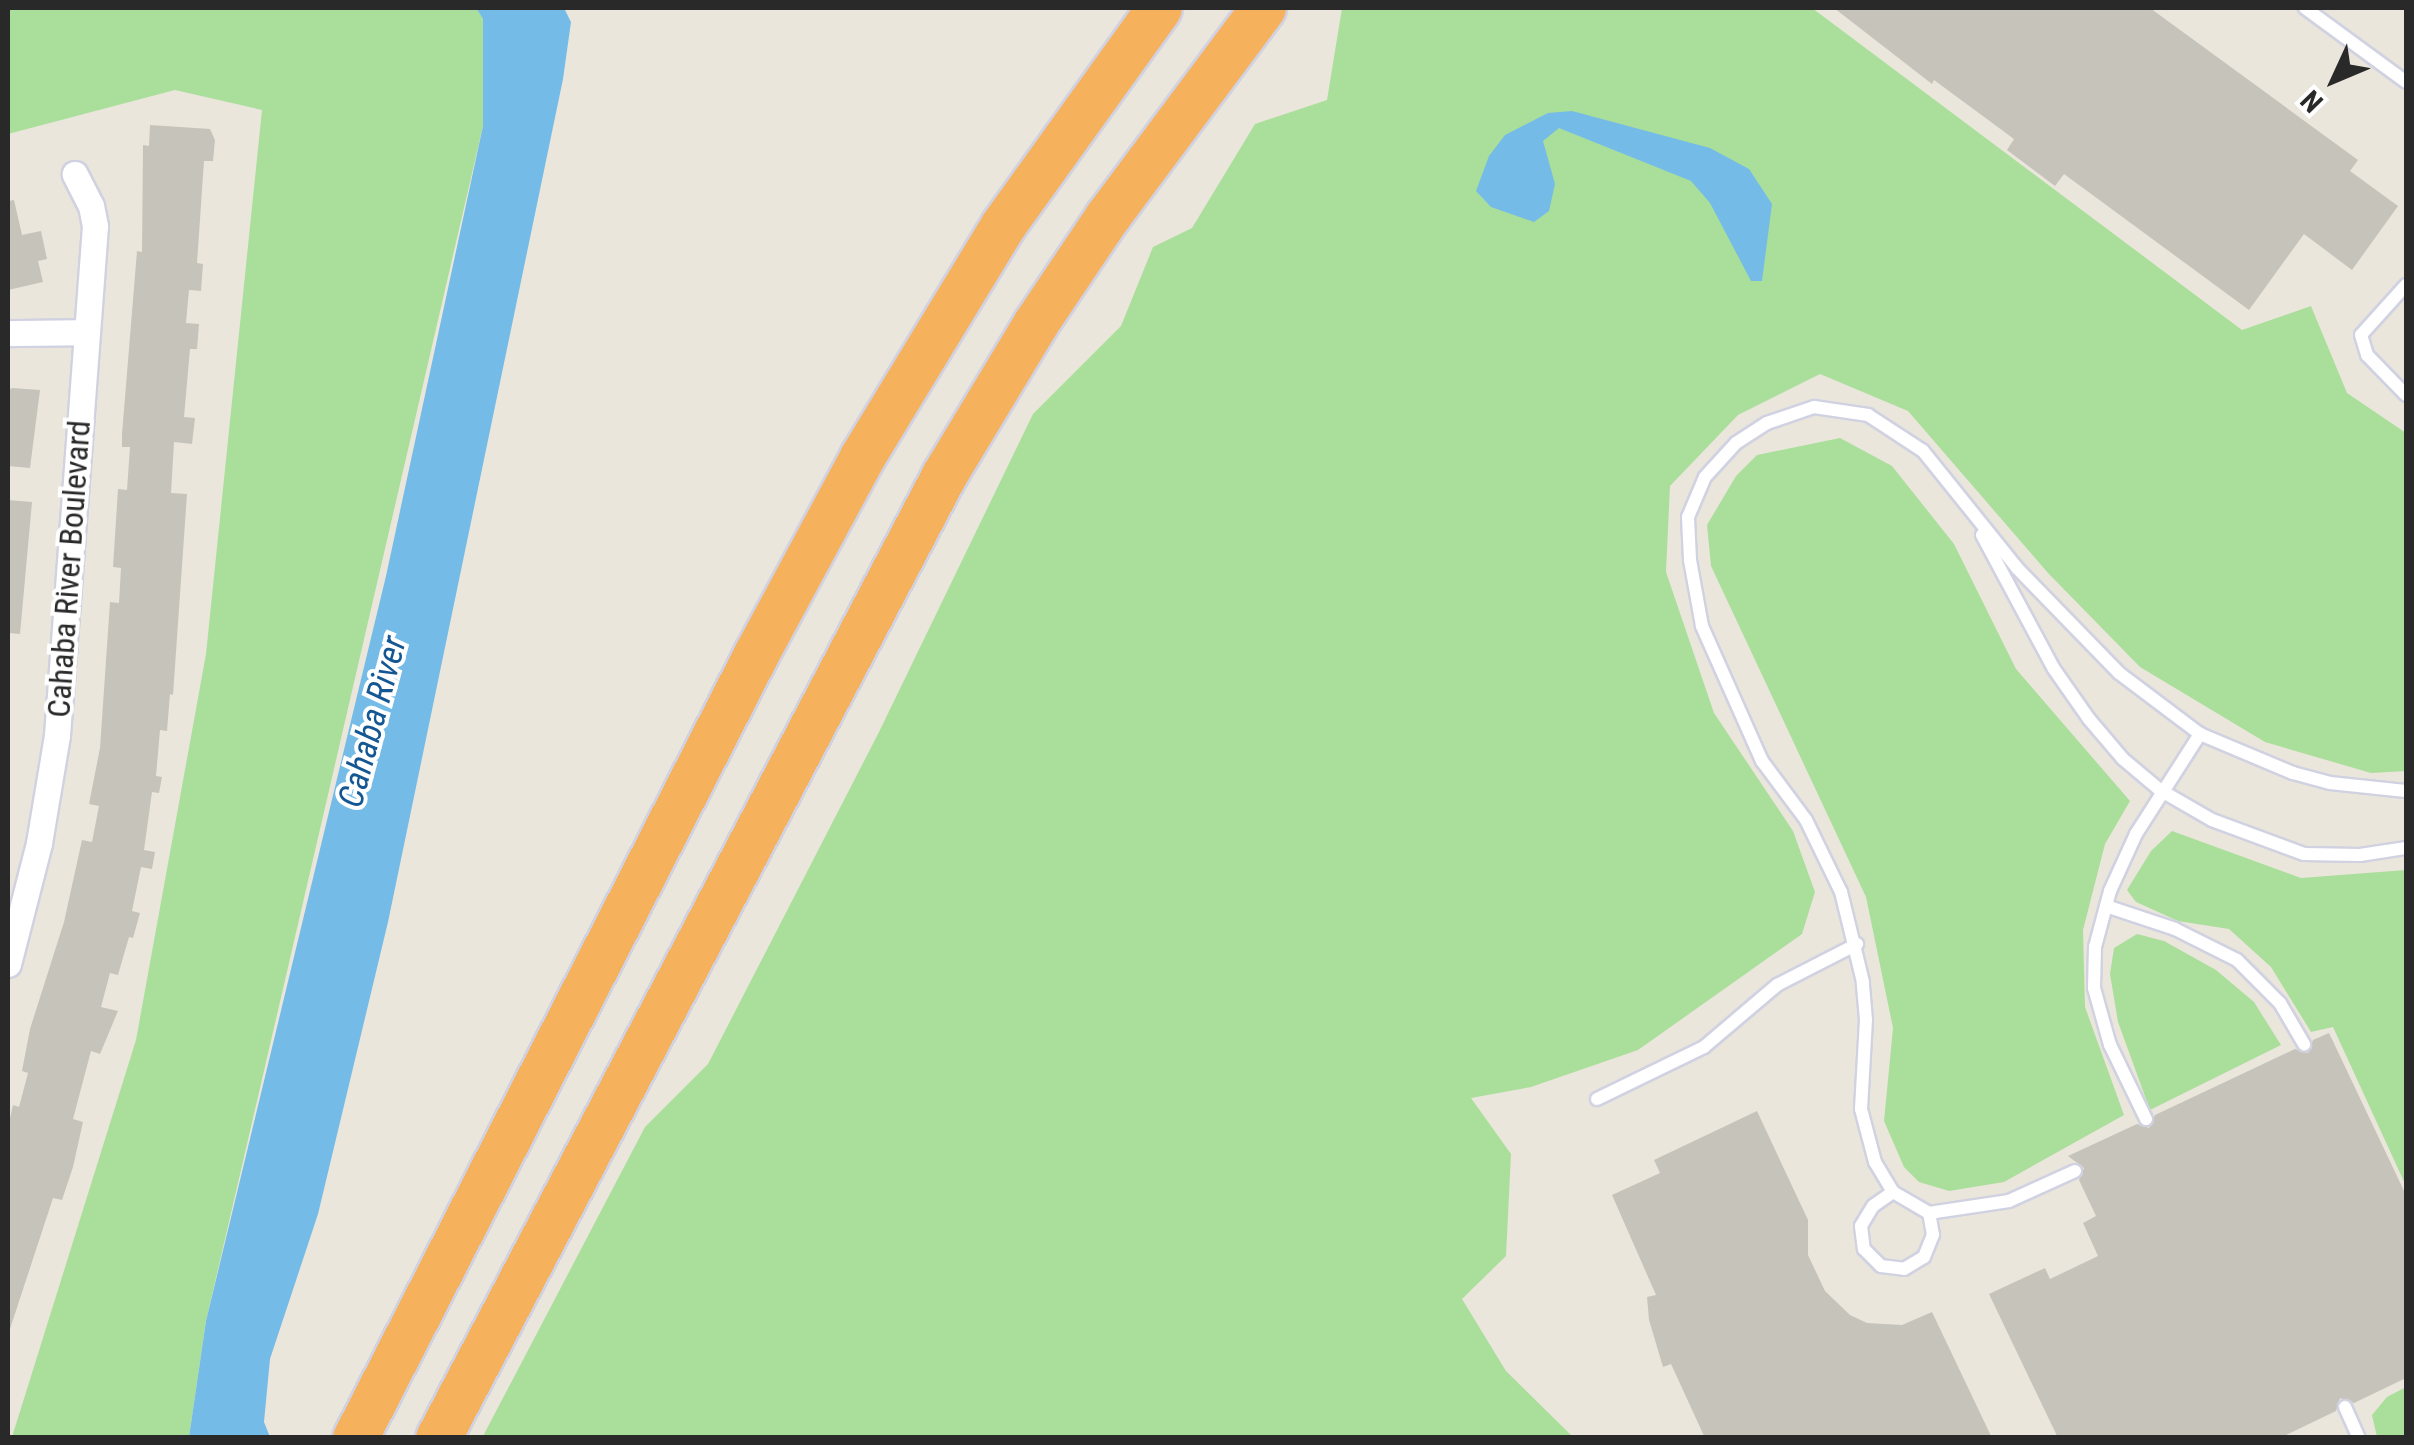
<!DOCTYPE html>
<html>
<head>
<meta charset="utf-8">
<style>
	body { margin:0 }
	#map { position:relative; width:2414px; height:1445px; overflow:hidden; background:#ebe6dc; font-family:"Roboto Condensed",sans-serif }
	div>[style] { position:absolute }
	.green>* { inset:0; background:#aade9b }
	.water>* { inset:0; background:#74bbe7 }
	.building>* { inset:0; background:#c6c3bb }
	.roads { filter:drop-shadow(2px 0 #d1d2e1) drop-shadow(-2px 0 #d1d2e1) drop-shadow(0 2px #d1d2e1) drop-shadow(0 -2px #d1d2e1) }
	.lane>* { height:12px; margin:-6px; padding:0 6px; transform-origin:6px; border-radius:6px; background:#fff }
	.street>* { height:25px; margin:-12.5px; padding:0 12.5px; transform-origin:12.5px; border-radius:12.5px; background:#fff }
	.highway>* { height:45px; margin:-22.5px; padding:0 22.5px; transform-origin:22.5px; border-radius:22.5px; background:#f5b15c }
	span { translate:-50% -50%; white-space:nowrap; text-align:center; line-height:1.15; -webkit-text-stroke:8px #fff; paint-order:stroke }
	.street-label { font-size:32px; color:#292929 }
	.water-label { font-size:35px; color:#155792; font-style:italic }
	.frame { position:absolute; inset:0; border:10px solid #292929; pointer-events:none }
	.north { position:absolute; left:2284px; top:30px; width:100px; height:100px; -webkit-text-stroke:8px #fff; paint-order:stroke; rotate:226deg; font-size:28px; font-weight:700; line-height:40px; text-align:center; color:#292929 }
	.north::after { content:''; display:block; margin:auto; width:35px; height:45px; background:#292929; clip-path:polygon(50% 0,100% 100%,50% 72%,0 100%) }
</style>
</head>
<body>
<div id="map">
	<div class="green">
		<div style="clip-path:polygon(8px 8px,476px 8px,483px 19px,483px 126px,206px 1321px,189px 1437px,12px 1437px,136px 1040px,206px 654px,262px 110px,175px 90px,8px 134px)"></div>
		<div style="clip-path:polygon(1342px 8px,1812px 8px,2242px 330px,2311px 306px,2347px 393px,2406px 433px,2406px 771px,2371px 773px,2265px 742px,2140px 667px,2048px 573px,1908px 411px,1820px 374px,1738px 415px,1670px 486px,1666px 572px,1714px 713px,1793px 831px,1815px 892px,1802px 934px,1638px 1050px,1531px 1087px,1471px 1098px,1511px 1154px,1506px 1256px,1462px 1299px,1506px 1371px,1573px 1437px,482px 1438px,645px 1127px,708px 1064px,879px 732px,1033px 414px,1121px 326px,1153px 247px,1192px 228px,1255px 124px,1327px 100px)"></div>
		<div style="clip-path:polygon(1840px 438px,1892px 466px,1954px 544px,2016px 669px,2130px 801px,2105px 844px,2083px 930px,2085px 1007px,2124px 1115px,2004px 1182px,1949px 1191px,1919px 1182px,1904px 1167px,1884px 1121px,1893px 1028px,1866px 897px,1711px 566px,1707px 525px,1736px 476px,1757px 455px)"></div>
		<div style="clip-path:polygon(2172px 831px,2301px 878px,2406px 870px,2406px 1186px,2333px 1027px,2311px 1032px,2271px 967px,2229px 929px,2178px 921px,2136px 902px,2127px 890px,2151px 851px)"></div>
		<div style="clip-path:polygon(2137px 934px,2164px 941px,2216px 970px,2254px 1002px,2281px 1045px,2150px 1110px,2118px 1022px,2110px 974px,2114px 948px)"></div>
		<div style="clip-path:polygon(2406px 1387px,2406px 1437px,2377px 1437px,2372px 1415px,2387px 1397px)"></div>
	</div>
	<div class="water">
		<div style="clip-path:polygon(476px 8px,564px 8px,571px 22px,563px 79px,388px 922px,318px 1214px,270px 1359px,264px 1422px,270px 1437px,189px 1437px,206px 1321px,386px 576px,483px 126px,483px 19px)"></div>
		<div style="clip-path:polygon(1572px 111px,1710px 148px,1749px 169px,1772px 204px,1762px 281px,1751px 281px,1710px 203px,1691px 181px,1559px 128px,1543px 141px,1555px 184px,1549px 211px,1534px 222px,1491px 207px,1476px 191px,1489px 156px,1505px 135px,1548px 113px)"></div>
	</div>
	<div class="building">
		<div style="clip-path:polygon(1834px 8px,2150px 8px,2358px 160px,2350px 171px,2398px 206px,2352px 270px,2304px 234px,2249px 310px,2064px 174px,2055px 186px,2007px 150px,2014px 139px,1934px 80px,1932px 84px)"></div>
		<div style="clip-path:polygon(150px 125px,210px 129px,215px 140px,213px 161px,204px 161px,197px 263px,203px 264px,201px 291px,189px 290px,186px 323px,199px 324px,197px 349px,190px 349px,184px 417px,195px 418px,192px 444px,174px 442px,171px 493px,187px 494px,173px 695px,170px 694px,167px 731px,160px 730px,156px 776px,162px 777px,159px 793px,152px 792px,144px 850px,155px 852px,152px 869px,141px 867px,132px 911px,140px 913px,133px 938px,129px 937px,118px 975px,110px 973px,101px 1007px,118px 1011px,100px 1054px,91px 1051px,73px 1119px,83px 1122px,73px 1167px,62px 1200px,53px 1198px,8px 1335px,8px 1127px,13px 1105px,19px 1107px,28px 1073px,22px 1071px,30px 1029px,64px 922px,82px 840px,92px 842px,99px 806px,89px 804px,100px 748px,110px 602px,119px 603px,121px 568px,113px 567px,118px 489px,127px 490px,130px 447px,122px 447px,122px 434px,137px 251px,142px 252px,143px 145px,149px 146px)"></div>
		<div style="clip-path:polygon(14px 200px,22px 235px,41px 231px,47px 259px,38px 261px,43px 282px,8px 290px,8px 201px)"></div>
		<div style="clip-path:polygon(12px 388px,40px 390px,30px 468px,8px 466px,8px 391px)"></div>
		<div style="clip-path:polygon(8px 500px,32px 502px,20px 634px,8px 633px)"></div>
		<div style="clip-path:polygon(2329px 1033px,2406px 1195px,2406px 1378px,2354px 1403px,2340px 1398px,2336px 1411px,2280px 1438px,2058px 1438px,1989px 1294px,2045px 1268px,2050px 1279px,2098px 1256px,2083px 1223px,2096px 1216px,2079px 1180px,2084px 1168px,2068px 1156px,2137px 1124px,2149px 1128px,2155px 1115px,2295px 1049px,2308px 1053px,2313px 1040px)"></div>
		<div style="clip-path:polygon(1757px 1111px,1808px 1220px,1808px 1255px,1825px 1291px,1850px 1315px,1867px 1323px,1902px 1325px,1932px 1312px,1992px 1438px,1705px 1438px,1671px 1364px,1663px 1367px,1649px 1320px,1647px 1297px,1656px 1295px,1612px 1195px,1660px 1173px,1654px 1160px)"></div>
	</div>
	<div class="roads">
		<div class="lane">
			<div style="left:2305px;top:8px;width:125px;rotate:36.2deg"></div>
			<div style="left:2406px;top:285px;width:67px;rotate:132deg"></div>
			<div style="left:2361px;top:335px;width:21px;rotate:73deg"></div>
			<div style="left:2367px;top:355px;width:56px;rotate:45.7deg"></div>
			<div style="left:1982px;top:535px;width:152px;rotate:61.8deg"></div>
			<div style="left:2054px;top:669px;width:61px;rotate:55deg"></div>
			<div style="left:2089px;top:719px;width:52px;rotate:49.6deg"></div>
			<div style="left:2123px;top:759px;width:48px;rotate:40deg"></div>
			<div style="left:2160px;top:790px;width:60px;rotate:30deg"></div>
			<div style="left:2212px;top:820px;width:98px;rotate:20.3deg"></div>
			<div style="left:2304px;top:854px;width:56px;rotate:1deg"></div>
			<div style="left:2360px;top:855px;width:47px;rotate:-8.7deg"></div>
			<div style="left:2106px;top:906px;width:73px;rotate:18.4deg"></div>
			<div style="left:2175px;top:929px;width:69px;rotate:26.6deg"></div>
			<div style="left:2237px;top:960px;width:61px;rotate:45deg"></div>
			<div style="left:2280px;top:1003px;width:48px;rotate:59.7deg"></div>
			<div style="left:1597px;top:1099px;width:119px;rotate:-25.9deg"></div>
			<div style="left:1704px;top:1047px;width:96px;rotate:-40.3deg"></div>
			<div style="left:1777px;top:985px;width:90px;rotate:-27.1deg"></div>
			<div style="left:2146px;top:1119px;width:82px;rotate:-115.9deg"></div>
			<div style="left:2110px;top:1045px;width:59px;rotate:-105.7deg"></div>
			<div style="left:2094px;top:988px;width:41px;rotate:-88.6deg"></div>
			<div style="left:2095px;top:947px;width:58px;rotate:-75deg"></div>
			<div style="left:2110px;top:891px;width:63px;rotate:-65.5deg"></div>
			<div style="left:2136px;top:834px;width:119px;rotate:-57.4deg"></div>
			<div style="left:2075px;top:1171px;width:72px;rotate:155.6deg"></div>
			<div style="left:2009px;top:1201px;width:81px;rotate:171.5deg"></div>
			<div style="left:1929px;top:1213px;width:42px;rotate:-149.7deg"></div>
			<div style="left:1893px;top:1192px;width:35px;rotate:-121deg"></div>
			<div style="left:1875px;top:1162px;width:55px;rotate:-104.8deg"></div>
			<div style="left:1861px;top:1109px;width:89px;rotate:-86.8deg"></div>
			<div style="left:1866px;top:1020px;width:38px;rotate:-95deg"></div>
			<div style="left:1863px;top:982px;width:93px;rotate:-103.7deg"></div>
			<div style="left:1841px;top:892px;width:80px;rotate:-115.9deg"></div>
			<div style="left:1806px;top:820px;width:74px;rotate:-126.7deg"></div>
			<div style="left:1762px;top:761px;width:148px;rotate:-114deg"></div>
			<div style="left:1702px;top:626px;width:67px;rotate:-100.3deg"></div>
			<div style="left:1690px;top:560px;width:43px;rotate:-92.7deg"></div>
			<div style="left:1688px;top:517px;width:43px;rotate:-67deg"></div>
			<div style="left:1705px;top:477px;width:46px;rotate:-47.6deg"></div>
			<div style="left:1736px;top:443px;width:37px;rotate:-33deg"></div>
			<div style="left:1767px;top:423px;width:50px;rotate:-18.8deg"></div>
			<div style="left:1814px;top:407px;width:55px;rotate:8.4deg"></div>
			<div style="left:1868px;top:415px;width:66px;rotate:33.2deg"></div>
			<div style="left:1923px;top:451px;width:150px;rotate:51.2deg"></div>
			<div style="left:2017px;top:568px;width:146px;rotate:45.8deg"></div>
			<div style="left:2119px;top:673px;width:101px;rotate:37deg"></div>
			<div style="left:2200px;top:734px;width:101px;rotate:22.8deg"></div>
			<div style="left:2293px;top:773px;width:38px;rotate:15deg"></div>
			<div style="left:2330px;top:783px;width:76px;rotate:6deg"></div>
			<div style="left:1893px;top:1192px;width:24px;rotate:145deg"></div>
			<div style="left:1873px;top:1206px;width:23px;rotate:121deg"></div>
			<div style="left:1861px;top:1226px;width:23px;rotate:83deg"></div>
			<div style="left:1864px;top:1249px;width:24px;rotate:45deg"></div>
			<div style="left:1881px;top:1266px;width:23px;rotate:7deg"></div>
			<div style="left:1904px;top:1269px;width:23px;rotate:-31deg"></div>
			<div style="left:1924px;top:1257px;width:24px;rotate:-68deg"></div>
			<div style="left:1933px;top:1235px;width:22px;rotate:-100deg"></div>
			<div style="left:2345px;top:1407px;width:34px;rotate:66deg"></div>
		</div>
		<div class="street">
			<div style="left:8px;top:333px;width:79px;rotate:-0.7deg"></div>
			<div style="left:8px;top:964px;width:125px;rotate:-75.6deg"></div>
			<div style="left:39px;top:843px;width:109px;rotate:-80.5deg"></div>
			<div style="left:57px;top:735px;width:510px;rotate:-85.73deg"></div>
			<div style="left:95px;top:226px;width:20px;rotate:-101deg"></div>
			<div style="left:91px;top:206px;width:36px;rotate:-117deg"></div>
		</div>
		<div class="highway">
			<div style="left:355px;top:1438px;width:881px;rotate:-62.91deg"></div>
			<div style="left:756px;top:654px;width:224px;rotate:-61.7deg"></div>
			<div style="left:862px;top:457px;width:271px;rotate:-58.7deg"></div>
			<div style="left:1003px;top:225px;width:267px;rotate:-54.3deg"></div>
			<div style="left:438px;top:1438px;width:1088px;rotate:-62.28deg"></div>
			<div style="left:944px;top:475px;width:176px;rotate:-58.9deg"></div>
			<div style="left:1035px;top:324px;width:129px;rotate:-56.1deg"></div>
			<div style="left:1107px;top:217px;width:261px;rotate:-53.3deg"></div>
		</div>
	</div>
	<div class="street-label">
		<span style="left:69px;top:569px;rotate:-86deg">Cahaba River Boulevard</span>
	</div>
	<div class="water-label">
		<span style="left:373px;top:722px;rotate:-75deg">Cahaba River</span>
	</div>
	<div class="frame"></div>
	<div class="north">N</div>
</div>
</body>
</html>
